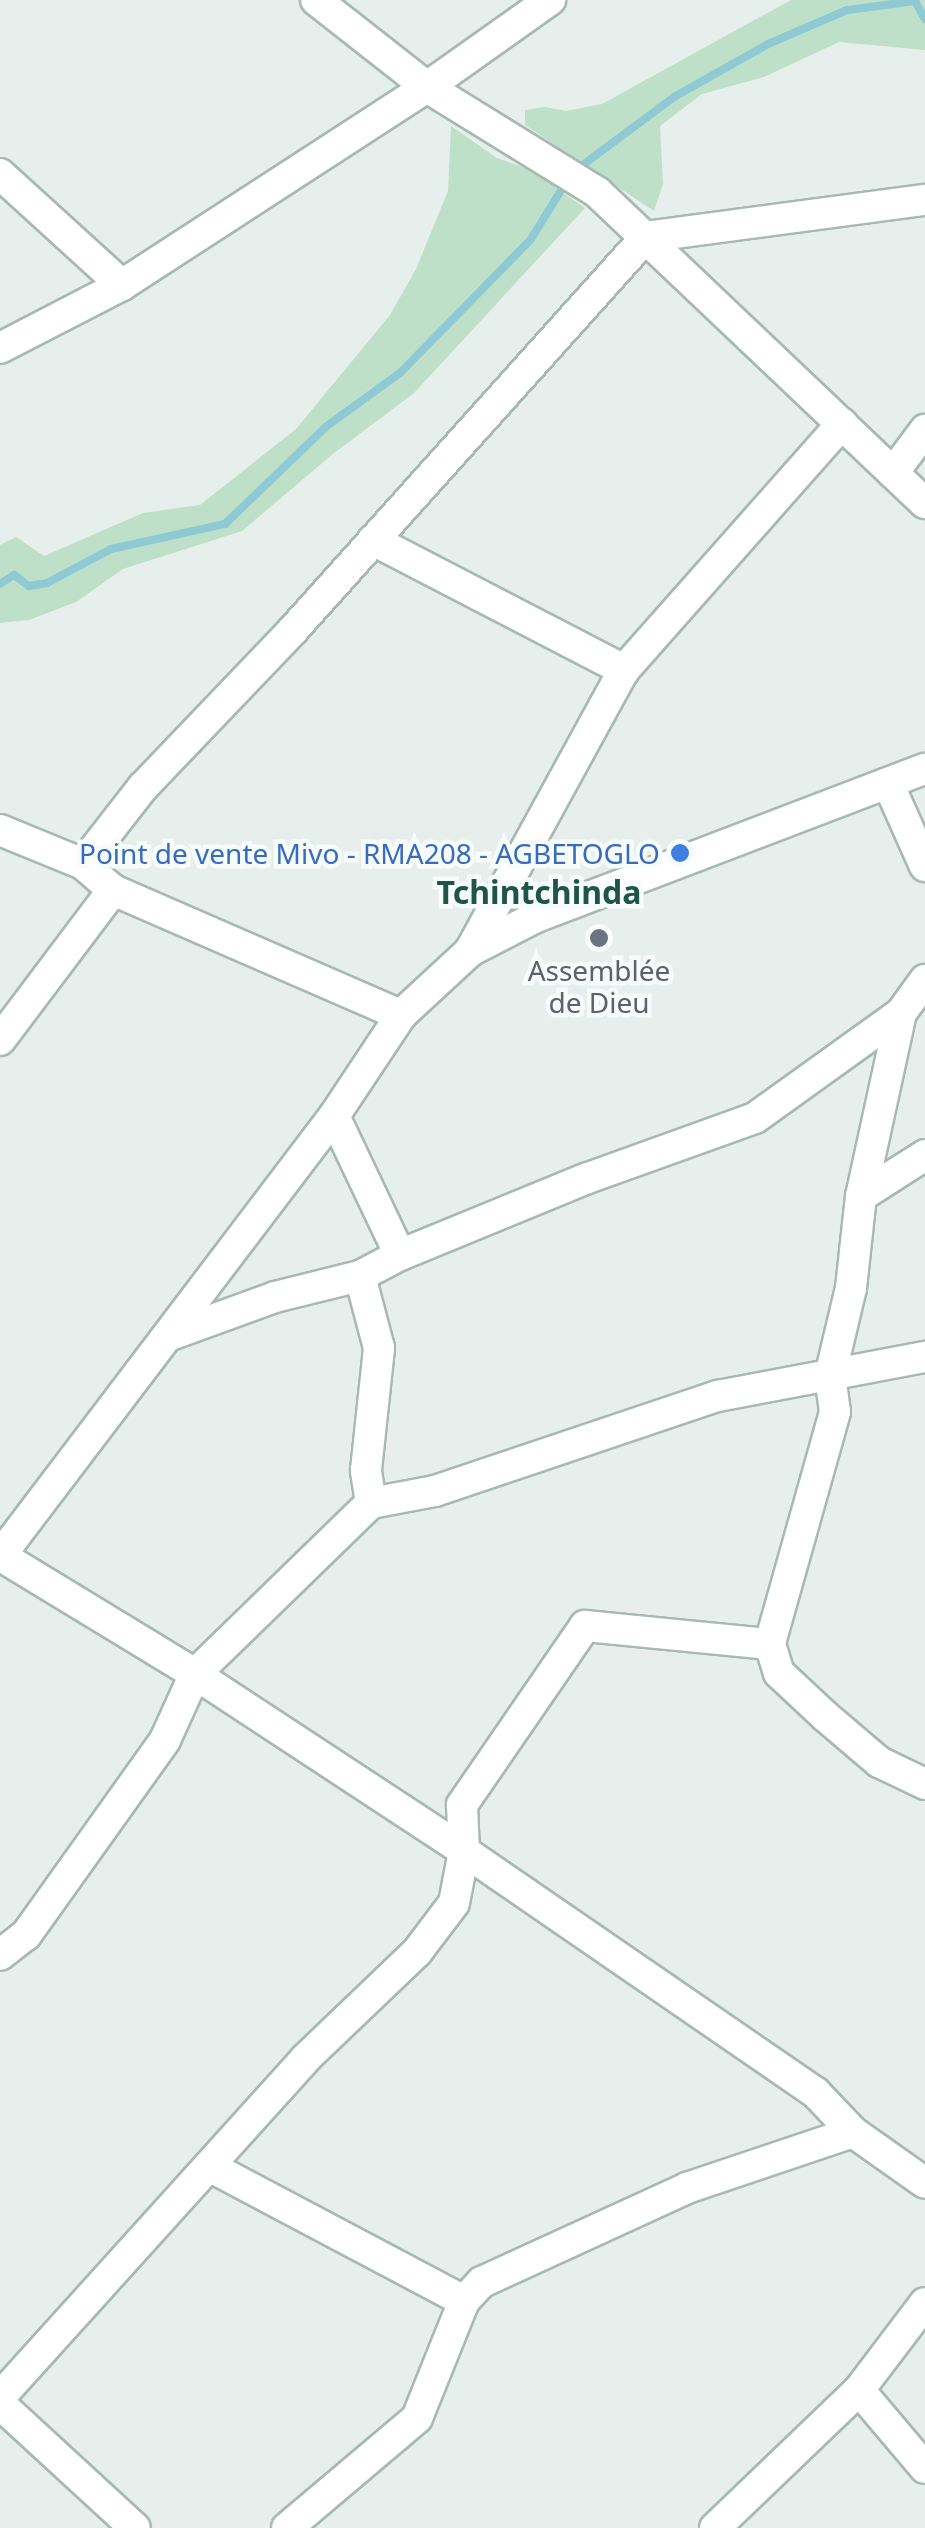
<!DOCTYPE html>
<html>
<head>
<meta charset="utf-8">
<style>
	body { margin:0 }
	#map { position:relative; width:925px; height:2528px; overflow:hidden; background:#e6efeb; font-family:"Noto Sans",sans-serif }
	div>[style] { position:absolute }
	.green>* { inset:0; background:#bfe0c8 }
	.stream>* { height:8px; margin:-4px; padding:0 4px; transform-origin:4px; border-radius:4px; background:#8ec9d4 }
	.roads { filter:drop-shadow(2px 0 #a8b8b2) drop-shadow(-2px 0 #a8b8b2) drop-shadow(0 2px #a8b8b2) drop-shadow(0 -2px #a8b8b2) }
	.street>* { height:30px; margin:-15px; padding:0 15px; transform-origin:15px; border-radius:15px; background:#fff }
	.dots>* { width:28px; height:28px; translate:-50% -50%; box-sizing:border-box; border:5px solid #f7fbf9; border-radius:50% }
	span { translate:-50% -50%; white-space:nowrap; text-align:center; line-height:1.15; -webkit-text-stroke:9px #f7fbf9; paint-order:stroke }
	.shop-label { font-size:28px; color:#366cbe }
	.right { translate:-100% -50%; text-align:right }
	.worship-label { font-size:28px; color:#5b616d }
	.quarter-label { font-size:32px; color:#1f5548; font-weight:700 }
</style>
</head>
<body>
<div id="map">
	<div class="green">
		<div style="clip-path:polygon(791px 0,925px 0,925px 50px,839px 42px,764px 77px,702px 94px,660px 126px,663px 184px,654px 211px,525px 125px,525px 110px,545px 107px,566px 111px,602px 104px)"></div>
		<div style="clip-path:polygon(451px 126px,497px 158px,531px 170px,585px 208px,414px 393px,334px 453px,242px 531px,123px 569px,76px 602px,29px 620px,0 623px,0 545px,16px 537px,44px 556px,143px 513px,200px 505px,296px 429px,390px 315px,416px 269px,448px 191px)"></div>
	</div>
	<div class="stream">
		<div style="left:576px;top:170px;width:122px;rotate:-36.7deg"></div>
		<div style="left:674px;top:97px;width:108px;rotate:-29.4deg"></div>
		<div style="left:768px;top:44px;width:86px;rotate:-23.3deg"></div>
		<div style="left:847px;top:10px;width:69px;rotate:-7.5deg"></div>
		<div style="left:915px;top:1px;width:21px;rotate:61deg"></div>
		<div style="left:0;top:584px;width:17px;rotate:-33deg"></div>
		<div style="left:14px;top:575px;width:19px;rotate:36deg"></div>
		<div style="left:29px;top:586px;width:18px;rotate:-9deg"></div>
		<div style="left:47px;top:583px;width:72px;rotate:-28deg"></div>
		<div style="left:111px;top:549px;width:117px;rotate:-12.4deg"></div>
		<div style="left:225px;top:524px;width:141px;rotate:-43.9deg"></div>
		<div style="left:327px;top:426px;width:90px;rotate:-36deg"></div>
		<div style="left:400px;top:373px;width:187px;rotate:-45.6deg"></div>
		<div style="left:531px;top:239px;width:68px;rotate:-58.2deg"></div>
	</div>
	<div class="roads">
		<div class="street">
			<div style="left:316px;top:0;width:141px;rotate:38.1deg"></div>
			<div style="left:427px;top:87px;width:200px;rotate:31.7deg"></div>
			<div style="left:597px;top:192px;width:452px;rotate:43.5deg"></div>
			<div style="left:0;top:174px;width:165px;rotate:42.3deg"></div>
			<div style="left:0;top:348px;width:137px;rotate:-27.3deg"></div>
			<div style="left:122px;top:285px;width:364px;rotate:-33deg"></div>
			<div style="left:427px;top:87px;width:151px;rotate:-35.3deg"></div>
			<div style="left:893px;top:473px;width:54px;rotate:-53.3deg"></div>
			<div style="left:373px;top:540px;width:283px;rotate:27.4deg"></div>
			<div style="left:888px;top:783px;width:91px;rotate:66deg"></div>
			<div style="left:0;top:830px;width:90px;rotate:22.3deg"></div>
			<div style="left:83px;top:864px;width:40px;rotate:41deg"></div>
			<div style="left:113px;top:890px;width:314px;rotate:23.5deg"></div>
			<div style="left:83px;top:864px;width:98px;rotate:-52.1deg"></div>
			<div style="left:143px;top:787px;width:217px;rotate:-46.3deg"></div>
			<div style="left:293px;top:630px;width:528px;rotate:-48.07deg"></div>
			<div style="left:646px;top:237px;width:281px;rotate:-7.6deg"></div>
			<div style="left:470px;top:951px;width:320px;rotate:-61.3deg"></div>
			<div style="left:624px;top:670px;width:329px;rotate:-48.5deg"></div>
			<div style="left:901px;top:1013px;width:187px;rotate:102.3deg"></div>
			<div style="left:861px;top:1196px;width:93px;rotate:96.2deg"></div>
			<div style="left:851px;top:1288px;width:90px;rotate:103.4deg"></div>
			<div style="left:830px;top:1376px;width:36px;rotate:82deg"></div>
			<div style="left:835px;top:1412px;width:241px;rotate:105.7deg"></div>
			<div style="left:770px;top:1644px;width:30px;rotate:73deg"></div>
			<div style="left:779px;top:1673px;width:63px;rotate:43.1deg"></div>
			<div style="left:825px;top:1716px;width:71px;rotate:40.4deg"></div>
			<div style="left:879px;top:1762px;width:51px;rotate:25.6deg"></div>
			<div style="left:0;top:1040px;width:188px;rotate:-53deg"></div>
			<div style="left:334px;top:1116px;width:154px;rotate:64.6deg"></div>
			<div style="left:400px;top:1255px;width:203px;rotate:-22.3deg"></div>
			<div style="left:588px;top:1178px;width:177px;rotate:-19.8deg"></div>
			<div style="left:755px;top:1118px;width:180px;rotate:-35.7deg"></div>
			<div style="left:901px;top:1013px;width:41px;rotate:-54deg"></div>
			<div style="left:861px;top:1196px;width:76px;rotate:-32.6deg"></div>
			<div style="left:168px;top:1336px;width:114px;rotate:-20deg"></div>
			<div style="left:275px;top:1297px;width:88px;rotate:-13.9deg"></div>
			<div style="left:371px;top:1503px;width:33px;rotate:-99deg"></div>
			<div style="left:366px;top:1470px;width:123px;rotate:-83.9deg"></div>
			<div style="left:379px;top:1348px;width:74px;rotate:-104.8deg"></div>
			<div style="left:360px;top:1276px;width:45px;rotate:-27.7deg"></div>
			<div style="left:0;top:1556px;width:552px;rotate:-52.8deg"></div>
			<div style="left:334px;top:1116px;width:121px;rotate:-56.4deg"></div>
			<div style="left:401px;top:1015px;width:94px;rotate:-42.8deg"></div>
			<div style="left:470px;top:951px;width:72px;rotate:-27.3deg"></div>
			<div style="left:534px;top:918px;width:418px;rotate:-20.9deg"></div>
			<div style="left:1px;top:1556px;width:227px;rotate:31.3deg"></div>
			<div style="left:195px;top:1674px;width:322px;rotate:33.3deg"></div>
			<div style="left:464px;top:1851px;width:426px;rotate:34.5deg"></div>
			<div style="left:815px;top:2092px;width:55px;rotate:46.5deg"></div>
			<div style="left:853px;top:2132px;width:88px;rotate:35.3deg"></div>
			<div style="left:0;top:1955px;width:33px;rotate:-38deg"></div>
			<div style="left:26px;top:1935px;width:239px;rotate:-54.5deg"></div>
			<div style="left:165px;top:1740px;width:72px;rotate:-65.6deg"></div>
			<div style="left:195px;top:1674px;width:245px;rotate:-44.2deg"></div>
			<div style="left:371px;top:1503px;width:65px;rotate:-10.6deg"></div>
			<div style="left:435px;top:1491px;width:299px;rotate:-18.6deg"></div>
			<div style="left:718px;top:1396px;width:211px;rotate:-10.7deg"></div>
			<div style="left:209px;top:2166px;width:289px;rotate:27.9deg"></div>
			<div style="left:859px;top:2390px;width:102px;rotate:49.8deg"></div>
			<div style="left:0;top:2397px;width:455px;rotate:-47.9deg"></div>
			<div style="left:305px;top:2059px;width:155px;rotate:-43.7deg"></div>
			<div style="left:417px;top:1952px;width:61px;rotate:-52.9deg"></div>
			<div style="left:454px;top:1903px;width:53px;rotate:-79.1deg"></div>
			<div style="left:464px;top:1851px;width:46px;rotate:-92.5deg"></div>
			<div style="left:462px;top:1805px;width:217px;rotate:-55.5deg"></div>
			<div style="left:585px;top:1626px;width:186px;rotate:5.6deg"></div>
			<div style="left:0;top:2404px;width:183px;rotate:42.6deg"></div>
			<div style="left:287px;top:2528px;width:170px;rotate:-40.2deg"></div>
			<div style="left:417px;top:2418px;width:126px;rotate:-68.1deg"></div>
			<div style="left:464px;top:2301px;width:26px;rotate:-47deg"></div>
			<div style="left:482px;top:2282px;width:226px;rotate:-24.6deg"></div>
			<div style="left:687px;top:2188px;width:175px;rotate:-18.6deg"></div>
			<div style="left:715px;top:2528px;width:199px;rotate:-43.8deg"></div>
			<div style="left:859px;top:2390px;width:109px;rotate:-52.8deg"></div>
		</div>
	</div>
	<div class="dots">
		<div style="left:680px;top:853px;background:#3f7fe0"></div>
		<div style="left:599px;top:938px;background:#6b7280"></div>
	</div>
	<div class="shop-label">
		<span class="right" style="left:660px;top:853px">Point de vente Mivo - RMA208 - AGBETOGLO</span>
	</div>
	<div class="worship-label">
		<span style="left:599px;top:986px">Assemblée<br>de Dieu</span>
	</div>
	<div class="quarter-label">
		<span style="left:539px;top:892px">Tchintchinda</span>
	</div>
</div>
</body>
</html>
